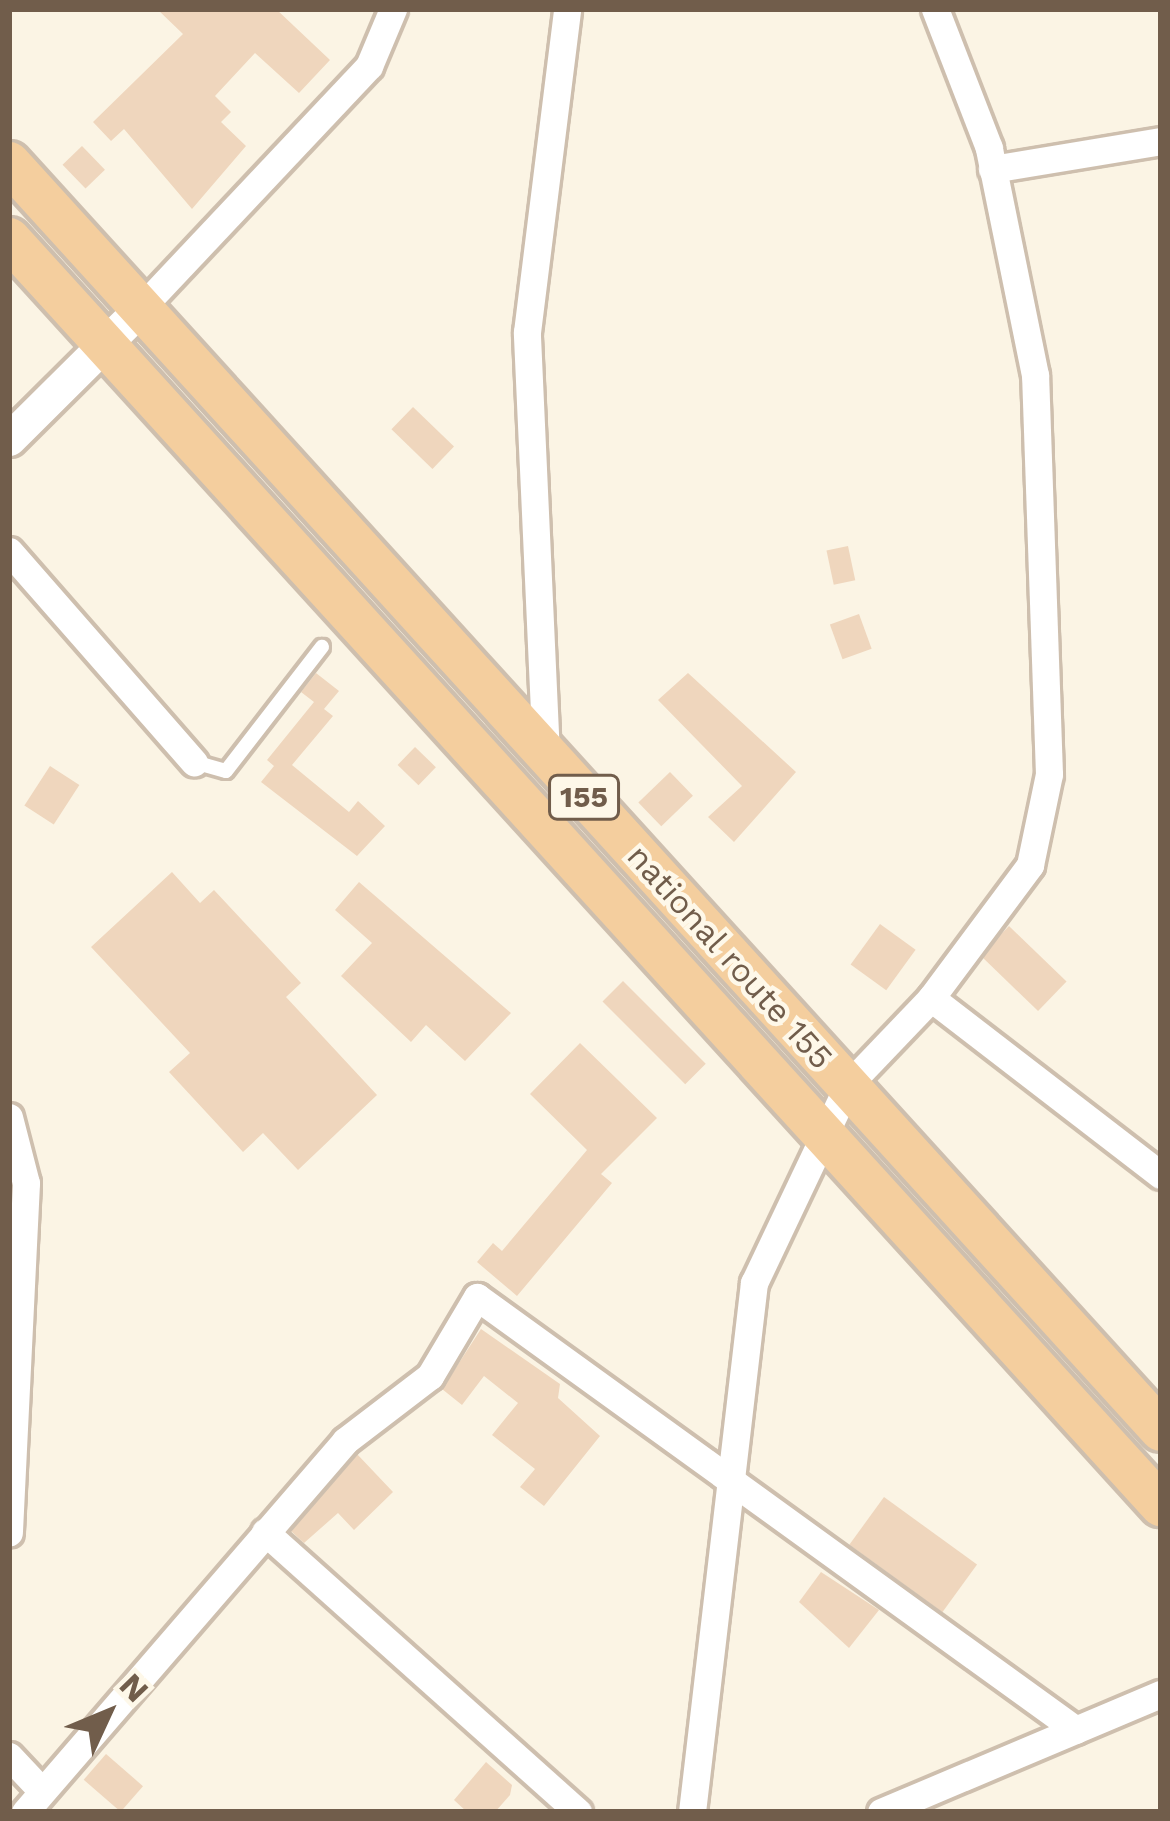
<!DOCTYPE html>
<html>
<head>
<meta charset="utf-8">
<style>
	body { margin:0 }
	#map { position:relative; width:1170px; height:1821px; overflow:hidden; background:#fbf4e4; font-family:"Work Sans",sans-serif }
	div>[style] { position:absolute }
	.building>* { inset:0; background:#efd6bd; transform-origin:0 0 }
	.roads { filter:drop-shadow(3px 0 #cebfae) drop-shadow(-3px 0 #cebfae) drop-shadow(0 3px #cebfae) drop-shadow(0 -3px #cebfae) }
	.service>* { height:14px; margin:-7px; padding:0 7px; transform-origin:7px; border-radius:7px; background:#fff }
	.minor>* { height:27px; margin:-13.5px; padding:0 13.5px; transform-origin:13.5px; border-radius:13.5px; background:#fff }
	.tertiary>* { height:33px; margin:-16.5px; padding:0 16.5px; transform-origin:16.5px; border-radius:16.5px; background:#fff }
	.trunk>* { height:42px; margin:-21px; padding:0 21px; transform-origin:21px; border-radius:21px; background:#f4ce9e }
	span { translate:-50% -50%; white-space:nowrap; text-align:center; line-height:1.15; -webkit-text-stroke:9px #fef8e9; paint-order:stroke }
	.shield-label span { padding:3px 9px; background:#fef8e9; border:3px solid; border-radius:9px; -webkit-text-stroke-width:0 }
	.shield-label { font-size:30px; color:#715d4b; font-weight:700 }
	.street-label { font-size:33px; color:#715d4b }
	.frame { position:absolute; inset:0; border:12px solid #715d4b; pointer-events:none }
	.north { position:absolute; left:48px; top:1653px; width:120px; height:120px; -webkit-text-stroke:9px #fef8e9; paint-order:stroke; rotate:46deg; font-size:33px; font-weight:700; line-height:48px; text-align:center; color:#715d4b }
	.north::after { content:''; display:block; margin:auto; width:42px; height:54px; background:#715d4b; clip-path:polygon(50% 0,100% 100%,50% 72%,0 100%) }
</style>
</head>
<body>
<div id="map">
	<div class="building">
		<div style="clip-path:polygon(157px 9px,276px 9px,330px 60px,299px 93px,255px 53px,215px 96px,231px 112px,221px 122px,246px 146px,192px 209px,124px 129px,111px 141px,93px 122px,183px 34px)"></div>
		<div style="left:82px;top:146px;width:33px;height:27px;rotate:46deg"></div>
		<div style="left:413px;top:407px;width:57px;height:31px;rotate:44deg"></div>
		<div style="left:848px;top:546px;width:35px;height:22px;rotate:78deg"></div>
		<div style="left:859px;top:614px;width:37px;height:31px;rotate:70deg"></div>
		<div style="clip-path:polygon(316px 673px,339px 691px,324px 709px,333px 716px,292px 765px,349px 812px,358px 801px,385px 826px,357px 856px,261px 782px,274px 766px,267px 760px,314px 702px,301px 692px)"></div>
		<div style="clip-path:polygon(688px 673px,796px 772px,734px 842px,708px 817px,742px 786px,658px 700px)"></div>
		<div style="left:415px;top:747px;width:29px;height:25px;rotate:44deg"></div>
		<div style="left:50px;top:766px;width:35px;height:47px;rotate:33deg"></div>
		<div style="left:670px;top:772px;width:33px;height:44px;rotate:46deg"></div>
		<div style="clip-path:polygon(172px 872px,200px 903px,214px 890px,301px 983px,286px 997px,377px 1095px,298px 1170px,263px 1133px,243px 1152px,169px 1072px,190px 1053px,91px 947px)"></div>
		<div style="clip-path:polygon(359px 882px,511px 1013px,465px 1061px,426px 1025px,411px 1042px,341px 976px,372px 943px,335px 910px)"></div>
		<div style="left:880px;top:924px;width:44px;height:50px;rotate:36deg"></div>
		<div style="left:1009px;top:926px;width:80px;height:41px;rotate:44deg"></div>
		<div style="left:623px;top:981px;width:117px;height:29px;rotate:45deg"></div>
		<div style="clip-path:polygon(580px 1043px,657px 1118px,601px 1174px,612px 1183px,517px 1296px,477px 1262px,493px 1243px,502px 1251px,587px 1150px,530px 1094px)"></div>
		<div style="clip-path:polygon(481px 1329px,560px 1384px,558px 1398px,600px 1436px,544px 1506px,520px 1487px,535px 1469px,492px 1435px,518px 1403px,484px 1376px,462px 1405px,442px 1389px)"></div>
		<div style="clip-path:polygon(357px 1454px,393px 1492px,354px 1530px,338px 1513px,304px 1543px,291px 1531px)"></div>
		<div style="left:884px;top:1497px;width:115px;height:59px;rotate:36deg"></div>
		<div style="clip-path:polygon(821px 1572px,879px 1610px,849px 1648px,799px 1602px)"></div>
		<div style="left:106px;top:1754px;width:49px;height:34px;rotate:41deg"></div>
		<div style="clip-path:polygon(486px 1762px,512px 1785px,510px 1795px,495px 1812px,467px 1812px,454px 1800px)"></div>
	</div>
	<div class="roads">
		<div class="service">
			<div style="left:194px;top:762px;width:33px;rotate:16deg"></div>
			<div style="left:226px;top:771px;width:157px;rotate:-52.3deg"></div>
		</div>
		<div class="minor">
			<div style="left:992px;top:169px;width:171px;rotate:-9.4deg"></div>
			<div style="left:142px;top:307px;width:331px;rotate:-46.7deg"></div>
			<div style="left:369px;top:66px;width:62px;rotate:-67.2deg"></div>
			<div style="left:9px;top:551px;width:281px;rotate:48.8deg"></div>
			<div style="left:546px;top:755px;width:423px;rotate:-92.6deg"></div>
			<div style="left:527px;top:332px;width:325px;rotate:-82.9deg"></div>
			<div style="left:931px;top:998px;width:290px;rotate:37.6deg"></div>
			<div style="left:9px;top:1117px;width:68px;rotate:75.6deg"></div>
			<div style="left:26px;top:1183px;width:350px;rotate:92.8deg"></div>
			<div style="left:265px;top:1532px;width:420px;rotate:41.8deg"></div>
			<div style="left:9px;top:1756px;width:48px;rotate:46.7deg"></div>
			<div style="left:25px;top:1812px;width:490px;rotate:-49.2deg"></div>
			<div style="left:345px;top:1441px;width:107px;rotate:-37.4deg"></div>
			<div style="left:430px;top:1376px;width:92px;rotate:-59.3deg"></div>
			<div style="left:477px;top:1297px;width:739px;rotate:35.86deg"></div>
			<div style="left:692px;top:1812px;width:533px;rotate:-83.32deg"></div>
			<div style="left:754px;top:1283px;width:219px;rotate:-64.6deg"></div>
			<div style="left:848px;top:1085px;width:120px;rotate:-46.3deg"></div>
			<div style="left:931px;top:998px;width:166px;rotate:-53.3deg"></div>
			<div style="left:1030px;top:865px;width:93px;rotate:-78.2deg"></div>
			<div style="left:1049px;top:774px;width:399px;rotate:-92deg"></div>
			<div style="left:1035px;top:375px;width:232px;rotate:-101.5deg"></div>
			<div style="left:989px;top:148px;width:149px;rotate:-111.2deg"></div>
			<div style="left:881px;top:1812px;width:304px;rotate:-22.9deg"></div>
		</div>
		<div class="tertiary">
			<div style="left:9px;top:439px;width:187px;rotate:-44.8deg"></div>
		</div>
		<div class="trunk">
			<div style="left:9px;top:163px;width:1712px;rotate:47.72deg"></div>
			<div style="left:9px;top:239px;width:1712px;rotate:47.7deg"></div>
		</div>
	</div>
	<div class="shield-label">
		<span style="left:584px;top:797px">155</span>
	</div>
	<div class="street-label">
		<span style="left:730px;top:957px;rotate:48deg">national route 155</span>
	</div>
	<div class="frame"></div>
	<div class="north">N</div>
</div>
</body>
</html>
